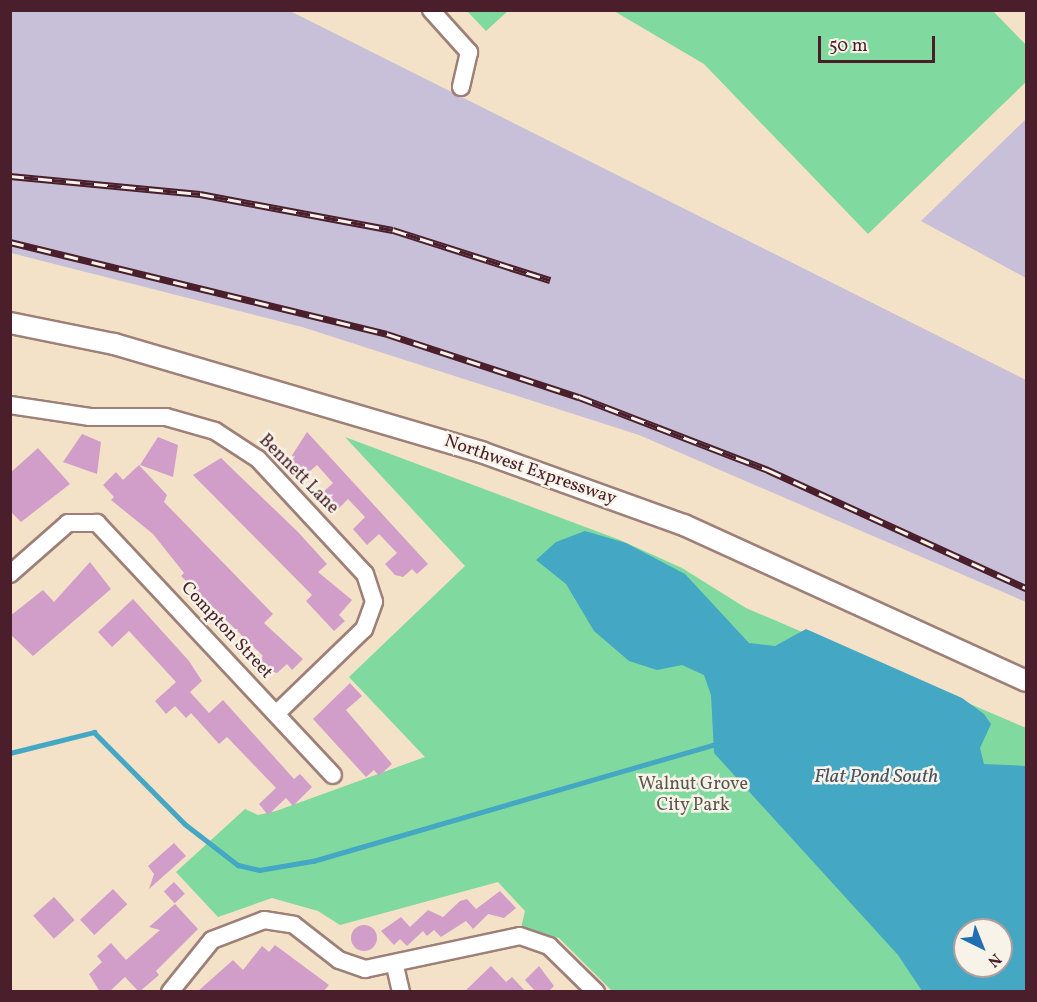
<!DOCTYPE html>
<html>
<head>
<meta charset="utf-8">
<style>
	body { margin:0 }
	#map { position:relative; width:1037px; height:1002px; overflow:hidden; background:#f3e2c7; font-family:Vollkorn,serif }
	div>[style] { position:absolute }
	.industrial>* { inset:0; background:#c8bfd8 }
	.green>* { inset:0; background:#80d99e }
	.water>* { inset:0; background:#44a7c4 }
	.stream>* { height:4.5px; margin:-2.25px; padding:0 2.25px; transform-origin:2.25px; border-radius:2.25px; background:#44a7c4 }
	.building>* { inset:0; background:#d19eca; transform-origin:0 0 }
	.round { border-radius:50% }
	.roads { filter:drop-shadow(2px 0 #9e8079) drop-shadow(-2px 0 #9e8079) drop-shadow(0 2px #9e8079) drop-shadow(0 -2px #9e8079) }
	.minor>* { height:16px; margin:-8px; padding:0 8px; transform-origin:8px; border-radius:8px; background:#fff }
	.major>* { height:20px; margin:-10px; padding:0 10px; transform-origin:10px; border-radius:10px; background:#fff }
	.rail>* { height:7px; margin-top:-3.5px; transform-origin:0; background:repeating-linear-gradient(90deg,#f7f3e8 0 14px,#4a1f2b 0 28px); box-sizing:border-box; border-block:2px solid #4a1f2b }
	span { translate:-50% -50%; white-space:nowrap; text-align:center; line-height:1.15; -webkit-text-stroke:5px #f7f3e8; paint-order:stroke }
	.street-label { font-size:18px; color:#4a1f2b }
	.park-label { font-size:18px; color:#5a574e }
	.water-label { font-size:20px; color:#485568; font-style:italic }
	.frame { position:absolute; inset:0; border:12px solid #4a1f2b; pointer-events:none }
	.north { position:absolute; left:953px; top:918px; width:60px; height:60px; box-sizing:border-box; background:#f7f3e8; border:2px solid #b29e9c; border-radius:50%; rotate:137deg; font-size:16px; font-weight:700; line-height:24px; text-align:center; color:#4a1f2b }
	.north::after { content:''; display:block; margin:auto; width:21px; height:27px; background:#1f6fb2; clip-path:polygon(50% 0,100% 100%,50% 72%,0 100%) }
	.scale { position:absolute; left:818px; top:36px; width:117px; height:27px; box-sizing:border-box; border:3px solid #4a1f2b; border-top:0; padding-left:8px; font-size:18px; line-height:21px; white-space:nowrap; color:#4a1f2b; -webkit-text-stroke:4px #f7f3e8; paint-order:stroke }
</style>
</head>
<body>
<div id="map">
	<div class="industrial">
		<div style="clip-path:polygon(11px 11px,290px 11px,1026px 380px,1026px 602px,639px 435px,302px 327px,11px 253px)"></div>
		<div style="clip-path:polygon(1026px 119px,1026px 278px,921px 221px)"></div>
	</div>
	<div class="green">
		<div style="clip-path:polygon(467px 11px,508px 11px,486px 31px)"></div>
		<div style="clip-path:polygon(614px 11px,993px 11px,1026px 45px,1026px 82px,868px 234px,704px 64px)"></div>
		<div style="clip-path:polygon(evenodd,345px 437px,620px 540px,682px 568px,746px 608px,1026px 728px,1026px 991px,612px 991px,559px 938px,521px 928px,525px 911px,498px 882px,340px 925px,318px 911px,272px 898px,218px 917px,176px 872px,245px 809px,258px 815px,276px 811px,425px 757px,349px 677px,465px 566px,345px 437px,965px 930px,1001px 930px,1001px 966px,965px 966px,965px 930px)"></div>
	</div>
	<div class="water">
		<div style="clip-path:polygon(evenodd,585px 531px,626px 543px,685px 574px,749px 643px,775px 646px,806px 629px,962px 698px,984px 714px,991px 724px,980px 748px,984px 764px,1026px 766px,1026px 991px,922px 991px,898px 955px,714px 753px,711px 695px,704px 675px,682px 665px,657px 670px,629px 661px,594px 631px,566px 584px,536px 560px,556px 542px,585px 531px,965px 930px,1001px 930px,1001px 966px,965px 966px,965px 930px)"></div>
	</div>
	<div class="stream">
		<div style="left:10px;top:753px;width:87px;rotate:-14deg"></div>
		<div style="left:94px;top:732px;width:129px;rotate:45.3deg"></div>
		<div style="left:185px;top:824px;width:67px;rotate:37.7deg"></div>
		<div style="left:238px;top:865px;width:22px;rotate:13deg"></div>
		<div style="left:259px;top:870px;width:55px;rotate:-9.5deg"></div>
		<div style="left:313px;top:861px;width:416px;rotate:-16.2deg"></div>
	</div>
	<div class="building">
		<div style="clip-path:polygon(307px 432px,428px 564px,417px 574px,412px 569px,403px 577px,395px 575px,385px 564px,397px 553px,379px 534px,367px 545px,353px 529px,365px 517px,348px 499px,336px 511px,321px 494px,333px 483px,317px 465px,304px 476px,289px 460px)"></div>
		<div style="clip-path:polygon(82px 434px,101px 442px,97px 474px,63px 462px)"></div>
		<div style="clip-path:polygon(158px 437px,178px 445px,173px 477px,140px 465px)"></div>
		<div style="clip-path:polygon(38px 448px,70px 484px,21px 522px,10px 511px,10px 473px)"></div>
		<div style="clip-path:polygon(221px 458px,298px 532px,327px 564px,318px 572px,352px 600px,339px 615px,345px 621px,334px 631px,306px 601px,312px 595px,193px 475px)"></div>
		<div style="clip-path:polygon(139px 465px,167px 495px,164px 502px,273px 614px,264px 623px,303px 659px,292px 670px,287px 664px,277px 673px,270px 671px,260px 660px,263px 656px,181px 576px,184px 573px,153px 534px,111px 500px,114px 497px,103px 485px,116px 472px,123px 480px)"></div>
		<div style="clip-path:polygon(90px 562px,111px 589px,33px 656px,10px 634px,10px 616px,43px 590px,54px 602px)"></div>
		<div style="clip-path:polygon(133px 599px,189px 661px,202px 681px,190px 692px,209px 713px,223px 700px,294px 779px,300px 774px,312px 787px,293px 806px,286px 798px,268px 815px,259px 804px,276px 788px,227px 737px,219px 744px,191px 713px,186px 718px,175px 706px,166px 714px,155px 701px,176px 682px,129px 631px,112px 647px,98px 632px)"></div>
		<div style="clip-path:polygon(350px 683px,362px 696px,346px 710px,392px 764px,379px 776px,374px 770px,366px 777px,313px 719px)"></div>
		<div style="clip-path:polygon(174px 843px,186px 856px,149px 889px,154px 874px,148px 866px)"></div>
		<div style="left:174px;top:882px;width:16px;height:14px;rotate:47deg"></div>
		<div style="left:113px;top:889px;width:21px;height:45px;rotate:47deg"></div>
		<div style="clip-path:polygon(500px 891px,516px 908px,504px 918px,488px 914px,473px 929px,466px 921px,441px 937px,434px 930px,427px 936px,423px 931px,407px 946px,400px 939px,394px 945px,381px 931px,401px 917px,410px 927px,428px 910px,443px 917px,460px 901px,467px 899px,476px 909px)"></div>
		<div style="left:54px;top:897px;width:31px;height:28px;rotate:48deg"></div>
		<div style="clip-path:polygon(175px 904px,198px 929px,156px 971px,159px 975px,139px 992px,125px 977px,109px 992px,100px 992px,89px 974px,102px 962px,97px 956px,111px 943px,126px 960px,160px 930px,149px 927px)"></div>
		<div class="round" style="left:351px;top:925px;width:26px;height:26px"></div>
		<div style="clip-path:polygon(275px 945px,329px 985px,323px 992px,197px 992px,233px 960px,243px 970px,262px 946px,269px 952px)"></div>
		<div style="clip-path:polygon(491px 966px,506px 982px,512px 977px,526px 992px,464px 992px)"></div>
		<div style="clip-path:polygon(539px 966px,554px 986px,548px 992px,536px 992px,525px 980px)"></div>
	</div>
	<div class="roads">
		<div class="minor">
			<div style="left:431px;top:10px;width:57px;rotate:47.9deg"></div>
			<div style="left:469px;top:52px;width:36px;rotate:103deg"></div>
			<div style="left:10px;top:405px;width:81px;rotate:8.5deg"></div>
			<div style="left:90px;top:417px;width:76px"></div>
			<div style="left:166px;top:417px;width:51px;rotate:15.9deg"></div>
			<div style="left:215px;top:431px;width:51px;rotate:33.1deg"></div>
			<div style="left:258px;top:459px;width:157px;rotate:47.1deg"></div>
			<div style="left:365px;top:574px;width:29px;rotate:72deg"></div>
			<div style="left:374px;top:602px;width:29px;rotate:110deg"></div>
			<div style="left:364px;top:629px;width:122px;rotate:136deg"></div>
			<div style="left:10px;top:574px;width:77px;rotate:-41.3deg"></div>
			<div style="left:68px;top:523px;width:29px"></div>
			<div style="left:97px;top:523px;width:345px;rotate:46.9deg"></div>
			<div style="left:395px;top:966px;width:27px;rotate:77deg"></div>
			<div style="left:170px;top:992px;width:67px;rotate:-51.1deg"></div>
			<div style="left:212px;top:940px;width:56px;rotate:-21deg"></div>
			<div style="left:264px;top:920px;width:30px;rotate:9deg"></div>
			<div style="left:294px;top:925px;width:57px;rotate:37.9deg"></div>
			<div style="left:339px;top:960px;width:28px;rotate:19deg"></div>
			<div style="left:365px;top:969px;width:158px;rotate:-12deg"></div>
			<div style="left:520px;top:936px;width:31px;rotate:19deg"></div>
			<div style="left:549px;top:946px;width:66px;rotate:44.4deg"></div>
		</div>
		<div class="major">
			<div style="left:10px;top:323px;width:106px;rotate:11.4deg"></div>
			<div style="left:114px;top:344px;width:383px;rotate:16.4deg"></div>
			<div style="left:481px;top:452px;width:216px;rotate:19.8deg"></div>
			<div style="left:684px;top:525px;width:376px;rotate:24.5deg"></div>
		</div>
	</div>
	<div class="rail">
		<div style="left:10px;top:176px;width:191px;rotate:5.4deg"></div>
		<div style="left:200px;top:194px;width:196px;rotate:10.6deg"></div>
		<div style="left:393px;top:230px;width:165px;rotate:17.7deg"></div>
		<div style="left:10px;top:242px;width:388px;rotate:13.7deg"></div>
		<div style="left:387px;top:334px;width:202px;rotate:18.2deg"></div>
		<div style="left:579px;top:397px;width:203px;rotate:21.1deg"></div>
		<div style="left:768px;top:470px;width:284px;rotate:24.6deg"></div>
	</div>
	<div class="street-label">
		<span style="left:530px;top:471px;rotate:19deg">Northwest Expressway</span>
		<span style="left:298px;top:475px;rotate:45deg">Bennett Lane</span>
		<span style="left:226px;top:631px;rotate:47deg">Compton Street</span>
	</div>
	<div class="park-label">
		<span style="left:693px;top:796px">Walnut Grove<br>City Park</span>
	</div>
	<div class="water-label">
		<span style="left:876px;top:777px">Flat Pond South</span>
	</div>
	<div class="frame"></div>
	<div class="north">N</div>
	<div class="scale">50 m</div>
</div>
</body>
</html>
